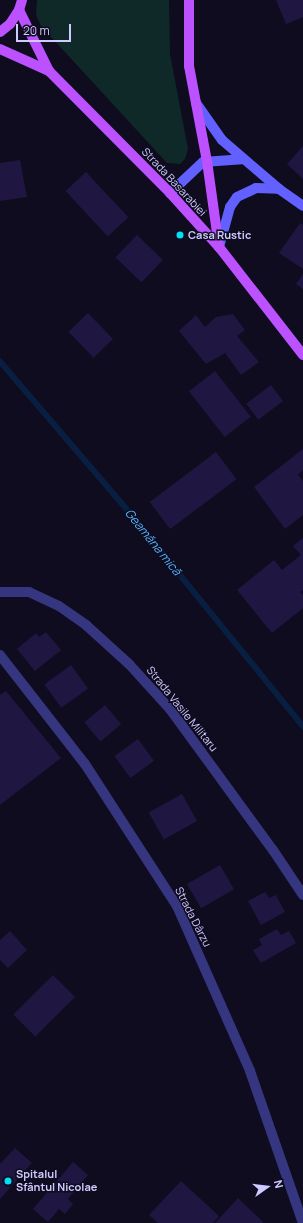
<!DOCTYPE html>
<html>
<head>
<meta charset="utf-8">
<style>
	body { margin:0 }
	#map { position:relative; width:303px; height:1223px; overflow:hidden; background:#0f0c1f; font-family:Manrope,sans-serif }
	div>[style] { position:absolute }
	.green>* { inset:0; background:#0f2928 }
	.stream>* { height:5.5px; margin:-2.75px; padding:0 2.75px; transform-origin:2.75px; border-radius:2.75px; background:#091f41 }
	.building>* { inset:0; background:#1f1741; transform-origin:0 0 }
	.street>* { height:10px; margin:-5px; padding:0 5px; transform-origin:5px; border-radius:5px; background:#363580 }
	.secondary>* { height:10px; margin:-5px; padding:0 5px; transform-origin:5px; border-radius:5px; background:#6261ff }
	.primary>* { height:10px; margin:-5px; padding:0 5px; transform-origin:5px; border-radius:5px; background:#bb51ff }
	.dots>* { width:11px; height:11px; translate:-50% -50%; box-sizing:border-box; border:2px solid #0f0c1f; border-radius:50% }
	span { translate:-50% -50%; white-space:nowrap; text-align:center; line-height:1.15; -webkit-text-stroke:3px #0f0c1f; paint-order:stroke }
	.street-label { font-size:11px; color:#cfcaff }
	.poi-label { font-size:11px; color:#cfcaff; font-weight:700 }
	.left { translate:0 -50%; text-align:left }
	.water-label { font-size:12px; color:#58b5ff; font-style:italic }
	.north { position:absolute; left:247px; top:1167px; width:40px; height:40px; -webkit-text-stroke:3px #0f0c1f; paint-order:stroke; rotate:76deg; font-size:11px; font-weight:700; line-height:16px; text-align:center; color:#cfcaff }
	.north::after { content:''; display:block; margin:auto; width:14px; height:18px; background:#cfcaff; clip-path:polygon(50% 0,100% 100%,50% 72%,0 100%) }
	.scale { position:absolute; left:16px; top:24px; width:55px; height:18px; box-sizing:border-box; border:2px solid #cfcaff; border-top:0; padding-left:5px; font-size:12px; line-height:14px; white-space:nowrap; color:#cfcaff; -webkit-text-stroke:3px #0f0c1f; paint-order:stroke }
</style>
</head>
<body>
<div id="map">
	<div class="green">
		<div style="clip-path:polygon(37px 0,169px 0,170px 54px,188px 149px,185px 159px,180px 164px,167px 163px,41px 26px,36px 15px)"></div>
	</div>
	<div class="stream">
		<div style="left:0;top:361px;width:186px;rotate:49.4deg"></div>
		<div style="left:121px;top:502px;width:289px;rotate:50.9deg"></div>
	</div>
	<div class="building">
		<div style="clip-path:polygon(276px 0,303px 0,303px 17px,286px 24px)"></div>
		<div style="clip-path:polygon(303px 146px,303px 179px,287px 164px)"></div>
		<div style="clip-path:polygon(20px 160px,27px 197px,0 201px,0 163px)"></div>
		<div style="left:86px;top:172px;width:62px;height:28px;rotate:47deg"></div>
		<div style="clip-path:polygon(300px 223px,303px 225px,303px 269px,279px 253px)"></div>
		<div style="left:137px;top:235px;width:36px;height:31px;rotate:44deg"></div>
		<div style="clip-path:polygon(303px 274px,303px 289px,296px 284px)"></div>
		<div style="left:88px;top:313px;width:36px;height:27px;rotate:46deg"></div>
		<div style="clip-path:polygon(233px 314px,245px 330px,237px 336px,259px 362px,241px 375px,225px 353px,206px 364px,179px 331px,196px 315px,205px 327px,216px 317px)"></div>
		<div style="left:215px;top:371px;width:58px;height:33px;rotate:52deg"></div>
		<div style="left:271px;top:385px;width:20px;height:31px;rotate:53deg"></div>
		<div style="clip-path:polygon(303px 449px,303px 470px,298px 475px,303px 481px,303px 515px,285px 529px,254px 487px)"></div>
		<div style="left:216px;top:452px;width:34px;height:83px;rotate:53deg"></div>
		<div style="clip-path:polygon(303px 538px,303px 590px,300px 592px,303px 595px,303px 608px,272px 633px,237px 590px,274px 560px,282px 570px,301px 555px,293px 546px)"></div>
		<div style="clip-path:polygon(46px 632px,61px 650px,35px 671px,17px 649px,36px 633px,39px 637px)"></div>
		<div style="left:71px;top:665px;width:29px;height:33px;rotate:54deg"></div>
		<div style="clip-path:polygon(6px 691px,61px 758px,0 805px,0 695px)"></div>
		<div style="left:105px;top:705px;width:25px;height:27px;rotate:50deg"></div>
		<div style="left:138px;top:739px;width:27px;height:29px;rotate:54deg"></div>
		<div style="left:182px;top:794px;width:31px;height:38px;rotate:61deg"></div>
		<div style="left:220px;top:865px;width:28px;height:38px;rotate:60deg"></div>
		<div style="clip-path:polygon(265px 892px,269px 898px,276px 895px,285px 912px,261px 925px,248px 901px)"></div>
		<div style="clip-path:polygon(277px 929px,281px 935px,289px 931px,296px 943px,261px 963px,253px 950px,262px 945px,259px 939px)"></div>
		<div style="clip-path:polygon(10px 931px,27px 950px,8px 968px,0 960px,0 940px)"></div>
		<div style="left:53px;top:975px;width:31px;height:56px;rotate:45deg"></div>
		<div style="clip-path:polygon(15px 1148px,32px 1163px,0 1199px,0 1164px)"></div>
		<div style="clip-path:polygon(73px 1162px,88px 1175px,68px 1199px,73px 1204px,65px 1214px,59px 1209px,48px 1222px,33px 1209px)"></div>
		<div style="clip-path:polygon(181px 1181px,219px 1216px,213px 1223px,158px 1223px,149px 1215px)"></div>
		<div style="clip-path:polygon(238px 1198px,263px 1222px,262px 1223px,215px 1223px)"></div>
	</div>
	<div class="street">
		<div style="left:0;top:592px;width:29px"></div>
		<div style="left:29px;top:592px;width:33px;rotate:25deg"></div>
		<div style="left:59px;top:606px;width:33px;rotate:35deg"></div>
		<div style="left:86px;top:625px;width:58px;rotate:42.2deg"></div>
		<div style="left:129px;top:664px;width:61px;rotate:47.7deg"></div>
		<div style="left:170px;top:709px;width:175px;rotate:53.9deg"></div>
		<div style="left:273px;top:850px;width:54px;rotate:56.3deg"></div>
		<div style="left:0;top:655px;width:138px;rotate:52.1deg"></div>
		<div style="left:85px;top:764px;width:169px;rotate:57.1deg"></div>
		<div style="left:177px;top:906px;width:180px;rotate:66.1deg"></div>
		<div style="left:250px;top:1071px;width:161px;rotate:70.8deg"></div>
	</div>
	<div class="secondary">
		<div style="left:196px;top:103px;width:45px;rotate:54.9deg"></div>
		<div style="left:222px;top:140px;width:75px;rotate:40.7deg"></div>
		<div style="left:279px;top:189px;width:29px;rotate:35deg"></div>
		<div style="left:170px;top:193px;width:45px;rotate:-43.2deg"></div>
		<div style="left:203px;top:162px;width:39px;rotate:-4deg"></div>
		<div style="left:219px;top:247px;width:41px;rotate:-74.6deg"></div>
		<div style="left:230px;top:207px;width:12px;rotate:-55deg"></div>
		<div style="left:237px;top:197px;width:21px;rotate:-25deg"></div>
		<div style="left:256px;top:188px;width:23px;rotate:2deg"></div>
	</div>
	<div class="primary">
		<div style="left:189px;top:0;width:66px;rotate:90deg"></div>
		<div style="left:189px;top:66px;width:97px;rotate:79.3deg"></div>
		<div style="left:207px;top:161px;width:87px;rotate:82.1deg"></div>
		<div style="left:19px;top:10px;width:68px;rotate:63.8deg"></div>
		<div style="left:49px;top:71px;width:172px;rotate:45.2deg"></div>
		<div style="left:170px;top:193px;width:73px;rotate:47.8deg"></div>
		<div style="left:219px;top:247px;width:137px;rotate:52.1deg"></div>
		<div style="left:0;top:32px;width:13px;rotate:-39deg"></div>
		<div style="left:10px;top:24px;width:17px;rotate:-57deg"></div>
		<div style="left:19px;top:10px;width:10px;rotate:-73deg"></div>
		<div style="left:0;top:49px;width:54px;rotate:24.2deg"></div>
	</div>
	<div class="dots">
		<div style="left:180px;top:235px;background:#00e1f5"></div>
		<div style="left:8px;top:1181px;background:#00e1f5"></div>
	</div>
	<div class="street-label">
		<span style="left:174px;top:182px;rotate:47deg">Strada Basarabiei</span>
		<span style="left:182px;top:709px;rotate:51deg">Strada Vasile Militaru</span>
		<span style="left:193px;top:917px;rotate:63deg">Strada Dârzu</span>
	</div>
	<div class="poi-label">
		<span class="left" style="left:188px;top:235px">Casa Rustic</span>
		<span class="left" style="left:16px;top:1181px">Spitalul<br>Sfântul Nicolae</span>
	</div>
	<div class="water-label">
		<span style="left:153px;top:542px;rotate:51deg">Geamăna mică</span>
	</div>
	<div class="north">N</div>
	<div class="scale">20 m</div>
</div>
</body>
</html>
